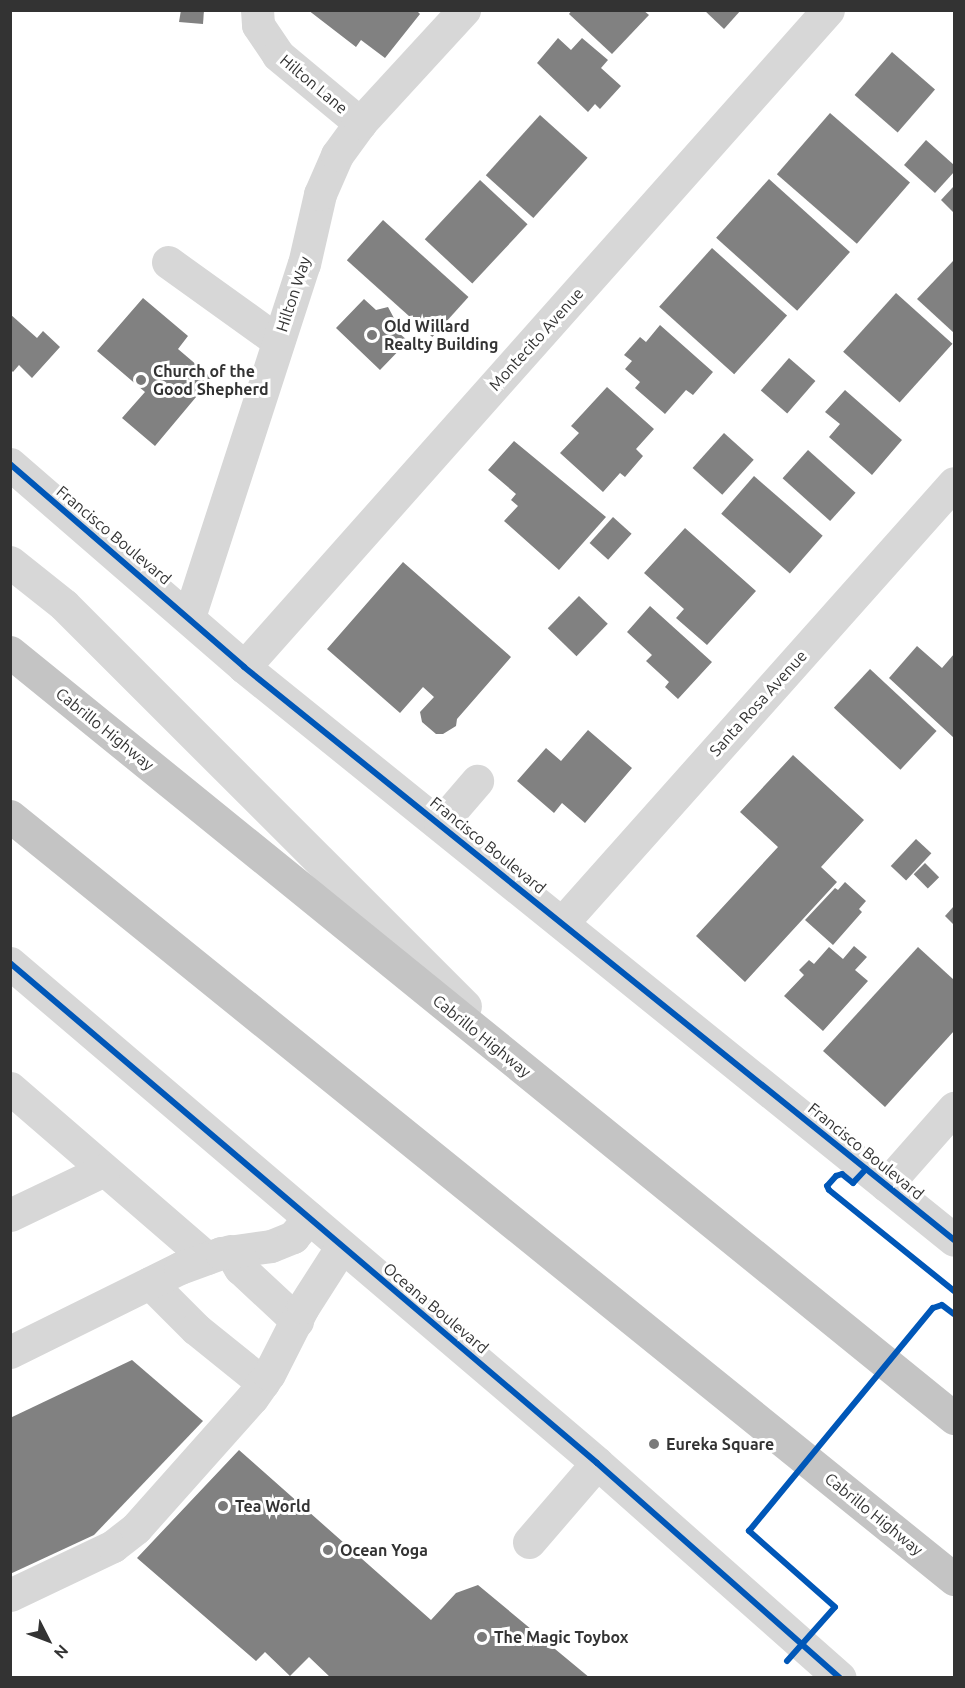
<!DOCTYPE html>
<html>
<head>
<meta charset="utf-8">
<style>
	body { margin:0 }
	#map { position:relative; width:965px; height:1688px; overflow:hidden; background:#fff; font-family:Ubuntu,sans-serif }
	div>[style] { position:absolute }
	.building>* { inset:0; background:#818181; transform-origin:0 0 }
	.minor>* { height:33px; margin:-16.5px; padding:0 16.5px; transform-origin:16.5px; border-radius:16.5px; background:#d7d7d7 }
	.highway>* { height:33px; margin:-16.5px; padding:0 16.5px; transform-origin:16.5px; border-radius:16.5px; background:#c4c4c4 }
	.cycleway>* { height:6px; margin:-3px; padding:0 3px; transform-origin:3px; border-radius:3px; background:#0057b8 }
	.dots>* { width:16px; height:16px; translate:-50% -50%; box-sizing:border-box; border:3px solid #fff; border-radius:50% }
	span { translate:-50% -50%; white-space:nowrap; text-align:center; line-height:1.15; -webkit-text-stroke:6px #fff; paint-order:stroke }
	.street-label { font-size:16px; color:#333 }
	.poi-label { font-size:16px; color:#333; font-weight:700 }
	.left { translate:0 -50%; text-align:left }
	.frame { position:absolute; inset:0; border:12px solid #333; pointer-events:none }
	.north { position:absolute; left:18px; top:1610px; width:60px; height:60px; -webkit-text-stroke:4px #fff; paint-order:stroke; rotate:132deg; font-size:16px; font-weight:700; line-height:24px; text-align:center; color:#333 }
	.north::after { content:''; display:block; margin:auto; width:21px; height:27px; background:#333; clip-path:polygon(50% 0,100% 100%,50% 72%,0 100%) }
</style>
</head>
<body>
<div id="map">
	<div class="building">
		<div style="clip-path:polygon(181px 10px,204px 10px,203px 24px,179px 22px)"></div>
		<div style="clip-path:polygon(308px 10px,416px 10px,420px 14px,385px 58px,361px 40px,356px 47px)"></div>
		<div style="clip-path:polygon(572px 10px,643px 10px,649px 15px,612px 54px,569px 14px)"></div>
		<div style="clip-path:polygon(704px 10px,741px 10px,724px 29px)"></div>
		<div style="clip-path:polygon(558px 38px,571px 50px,582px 38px,608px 60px,601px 68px,621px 86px,600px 109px,595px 104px,588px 112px,537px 63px)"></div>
		<div style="left:892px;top:52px;width:57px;height:57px;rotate:41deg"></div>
		<div style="left:830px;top:113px;width:106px;height:81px;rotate:41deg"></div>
		<div style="left:540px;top:115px;width:64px;height:81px;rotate:42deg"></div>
		<div style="clip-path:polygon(926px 140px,954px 165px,954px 172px,935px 193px,904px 165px)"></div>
		<div style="left:769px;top:179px;width:109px;height:79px;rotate:42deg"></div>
		<div style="left:480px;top:180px;width:65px;height:81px;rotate:43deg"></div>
		<div style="clip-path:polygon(954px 186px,954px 213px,941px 200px)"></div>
		<div style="left:383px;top:220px;width:115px;height:54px;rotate:42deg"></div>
		<div style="left:712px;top:248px;width:101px;height:79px;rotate:42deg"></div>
		<div style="clip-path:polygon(953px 261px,954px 262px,954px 333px,917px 299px)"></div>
		<div style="left:896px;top:293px;width:76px;height:79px;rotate:42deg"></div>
		<div style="clip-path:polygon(143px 298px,188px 336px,178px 349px,212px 378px,155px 446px,122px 418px,145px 392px,97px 351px)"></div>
		<div style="clip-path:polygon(364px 299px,376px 310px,388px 307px,395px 320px,390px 325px,408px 341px,380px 370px,336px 328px)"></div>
		<div style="clip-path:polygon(10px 314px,37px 338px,43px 331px,60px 347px,32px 378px,19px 365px,13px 372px,10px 369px)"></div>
		<div style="clip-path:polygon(660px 325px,713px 372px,693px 395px,686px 390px,665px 414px,635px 388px,640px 382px,625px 369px,632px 361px,624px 355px,640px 337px,646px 342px)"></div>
		<div style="left:789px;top:358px;width:35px;height:43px;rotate:41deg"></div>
		<div style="clip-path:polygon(607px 387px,654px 429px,636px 449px,643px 456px,625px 477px,620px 473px,603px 492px,560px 453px,579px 433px,571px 426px)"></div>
		<div style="clip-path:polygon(845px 390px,902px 440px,872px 475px,829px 437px,840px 424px,825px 412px)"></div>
		<div style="left:724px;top:433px;width:40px;height:47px;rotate:42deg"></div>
		<div style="clip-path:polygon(514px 441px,606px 517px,559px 570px,504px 521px,518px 506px,511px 500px,516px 494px,488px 470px)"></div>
		<div style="left:808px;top:450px;width:64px;height:38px;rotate:42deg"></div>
		<div style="left:754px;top:476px;width:91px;height:50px;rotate:41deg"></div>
		<div style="left:613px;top:517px;width:25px;height:35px;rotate:42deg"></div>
		<div style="clip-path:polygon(685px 528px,756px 591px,707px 645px,676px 618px,684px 609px,644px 573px)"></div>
		<div style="clip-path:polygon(403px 562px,511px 657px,457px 719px,456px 726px,443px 734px,436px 734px,422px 722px,420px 712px,434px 697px,423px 687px,400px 713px,327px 649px)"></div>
		<div style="left:579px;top:596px;width:40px;height:45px;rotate:44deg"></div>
		<div style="clip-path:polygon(650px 606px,712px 662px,678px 699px,665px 687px,669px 682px,646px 661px,652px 655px,627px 632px)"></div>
		<div style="clip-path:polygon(917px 646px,942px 668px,954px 654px,954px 738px,889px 678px)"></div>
		<div style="left:870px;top:669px;width:91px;height:53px;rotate:43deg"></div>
		<div style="clip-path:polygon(588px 730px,632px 768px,585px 823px,562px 803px,554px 813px,517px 781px,546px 748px,561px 761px)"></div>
		<div style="clip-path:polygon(793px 755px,864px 820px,821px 867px,837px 882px,745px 982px,696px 936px,778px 847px,740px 812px)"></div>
		<div style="left:916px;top:839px;width:21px;height:37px;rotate:43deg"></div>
		<div style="left:925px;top:863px;width:20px;height:16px;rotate:45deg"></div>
		<div style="clip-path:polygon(845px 882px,866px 901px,859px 909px,862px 912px,833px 945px,805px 920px,835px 888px,838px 890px)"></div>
		<div style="clip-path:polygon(954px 906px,954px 925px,945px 916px)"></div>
		<div style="clip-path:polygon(854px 946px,867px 957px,855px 970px,868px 981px,823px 1031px,784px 996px,804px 975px,799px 970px,809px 960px,814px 964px,829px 947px,843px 959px)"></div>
		<div style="clip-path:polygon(918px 947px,954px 980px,954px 1031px,885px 1107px,823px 1051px)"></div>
		<div style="clip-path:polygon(132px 1360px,203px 1421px,94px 1535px,10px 1574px,10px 1418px)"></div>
		<div style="clip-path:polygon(239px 1450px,431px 1620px,456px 1593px,478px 1585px,590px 1678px,331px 1678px,309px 1657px,290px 1676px,265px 1652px,256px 1661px,137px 1558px)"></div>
	</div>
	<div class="minor">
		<div style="left:257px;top:10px;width:15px;rotate:86deg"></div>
		<div style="left:258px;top:25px;width:36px;rotate:56deg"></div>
		<div style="left:278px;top:55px;width:107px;rotate:39.7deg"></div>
		<div style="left:168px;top:262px;width:135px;rotate:35.7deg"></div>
		<div style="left:10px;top:464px;width:310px;rotate:40.9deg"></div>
		<div style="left:244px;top:667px;width:912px;rotate:38.9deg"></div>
		<div style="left:10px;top:562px;width:69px;rotate:38.5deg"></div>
		<div style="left:64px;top:605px;width:567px;rotate:45deg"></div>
		<div style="left:189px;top:617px;width:371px;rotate:-72deg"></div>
		<div style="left:304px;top:264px;width:72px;rotate:-77.1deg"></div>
		<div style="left:320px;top:194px;width:43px;rotate:-66.4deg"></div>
		<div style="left:337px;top:155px;width:39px;rotate:-54deg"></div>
		<div style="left:360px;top:123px;width:154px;rotate:-47.4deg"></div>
		<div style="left:244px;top:667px;width:879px;rotate:-48.37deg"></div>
		<div style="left:440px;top:824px;width:57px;rotate:-49.3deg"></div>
		<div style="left:562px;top:923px;width:589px;rotate:-48.3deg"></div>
		<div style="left:10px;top:963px;width:771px;rotate:40.42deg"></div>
		<div style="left:597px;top:1463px;width:324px;rotate:41.5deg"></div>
		<div style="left:10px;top:1088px;width:260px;rotate:40.8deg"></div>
		<div style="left:886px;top:1185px;width:103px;rotate:-48.6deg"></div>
		<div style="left:10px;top:1215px;width:104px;rotate:-25.6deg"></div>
		<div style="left:230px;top:1251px;width:20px;rotate:60deg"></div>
		<div style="left:240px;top:1268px;width:78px;rotate:42.9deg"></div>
		<div style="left:150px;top:1283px;width:65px;rotate:45deg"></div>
		<div style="left:196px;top:1329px;width:86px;rotate:38.9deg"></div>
		<div style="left:10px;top:1352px;width:190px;rotate:-26.3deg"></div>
		<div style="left:180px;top:1268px;width:44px;rotate:-20.1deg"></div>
		<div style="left:221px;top:1253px;width:50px;rotate:-8deg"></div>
		<div style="left:271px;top:1246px;width:24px;rotate:-22deg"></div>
		<div style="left:293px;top:1237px;width:25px;rotate:-50deg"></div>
		<div style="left:529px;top:1542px;width:104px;rotate:-49.3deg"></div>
		<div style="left:10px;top:1595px;width:114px;rotate:-25.4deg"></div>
		<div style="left:113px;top:1546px;width:29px;rotate:-38deg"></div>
		<div style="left:136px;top:1528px;width:174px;rotate:-48.3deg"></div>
		<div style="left:252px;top:1398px;width:29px;rotate:-55deg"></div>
		<div style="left:269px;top:1374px;width:75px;rotate:-63.1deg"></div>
		<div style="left:303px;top:1307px;width:72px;rotate:-57.4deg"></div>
	</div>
	<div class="highway">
		<div style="left:10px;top:652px;width:1216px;rotate:39.06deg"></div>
		<div style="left:10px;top:816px;width:1214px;rotate:38.95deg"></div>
	</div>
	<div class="cycleway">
		<div style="left:10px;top:464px;width:310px;rotate:40.9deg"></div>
		<div style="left:244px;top:667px;width:912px;rotate:38.9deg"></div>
		<div style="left:10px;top:963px;width:771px;rotate:40.42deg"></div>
		<div style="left:597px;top:1463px;width:324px;rotate:41.5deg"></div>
		<div style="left:866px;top:1169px;width:19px;rotate:133deg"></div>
		<div style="left:853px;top:1183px;width:14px;rotate:-141deg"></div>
		<div style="left:842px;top:1174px;width:6px;rotate:162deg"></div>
		<div style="left:836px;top:1176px;width:13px;rotate:132deg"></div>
		<div style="left:827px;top:1186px;width:4px;rotate:63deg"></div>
		<div style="left:829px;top:1190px;width:161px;rotate:38.9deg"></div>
		<div style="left:787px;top:1661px;width:72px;rotate:-48.4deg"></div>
		<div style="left:835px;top:1607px;width:115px;rotate:-138.5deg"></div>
		<div style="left:749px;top:1531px;width:289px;rotate:-50.5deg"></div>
		<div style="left:933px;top:1308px;width:9px;rotate:-18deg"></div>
		<div style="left:942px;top:1305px;width:15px;rotate:37deg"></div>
	</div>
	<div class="dots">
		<div style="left:372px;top:335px;background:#7a7a7a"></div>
		<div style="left:141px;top:380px;background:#7a7a7a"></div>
		<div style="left:654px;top:1444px;background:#7a7a7a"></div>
		<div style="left:223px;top:1506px;background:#7a7a7a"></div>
		<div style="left:328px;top:1550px;background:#7a7a7a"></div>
		<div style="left:482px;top:1637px;background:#7a7a7a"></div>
	</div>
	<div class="street-label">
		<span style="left:314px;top:84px;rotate:40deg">Hilton Lane</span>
		<span style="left:293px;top:294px;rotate:-72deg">Hilton Way</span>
		<span style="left:536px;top:339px;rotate:-48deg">Montecito Avenue</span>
		<span style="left:114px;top:535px;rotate:40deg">Francisco Boulevard</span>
		<span style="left:758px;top:703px;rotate:-48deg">Santa Rosa Avenue</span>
		<span style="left:105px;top:729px;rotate:39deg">Cabrillo Highway</span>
		<span style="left:488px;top:845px;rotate:39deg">Francisco Boulevard</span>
		<span style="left:482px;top:1036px;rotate:39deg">Cabrillo Highway</span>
		<span style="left:866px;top:1151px;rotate:39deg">Francisco Boulevard</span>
		<span style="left:436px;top:1308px;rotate:40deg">Oceana Boulevard</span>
		<span style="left:874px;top:1514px;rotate:39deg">Cabrillo Highway</span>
	</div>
	<div class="poi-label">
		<span class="left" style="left:384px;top:335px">Old Willard<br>Realty Building</span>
		<span class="left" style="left:153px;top:380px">Church of the<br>Good Shepherd</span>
		<span class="left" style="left:666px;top:1444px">Eureka Square</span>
		<span class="left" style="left:235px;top:1506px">Tea World</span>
		<span class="left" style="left:340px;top:1550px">Ocean Yoga</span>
		<span class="left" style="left:494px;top:1637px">The Magic Toybox</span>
	</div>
	<div class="frame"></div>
	<div class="north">N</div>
</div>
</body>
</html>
